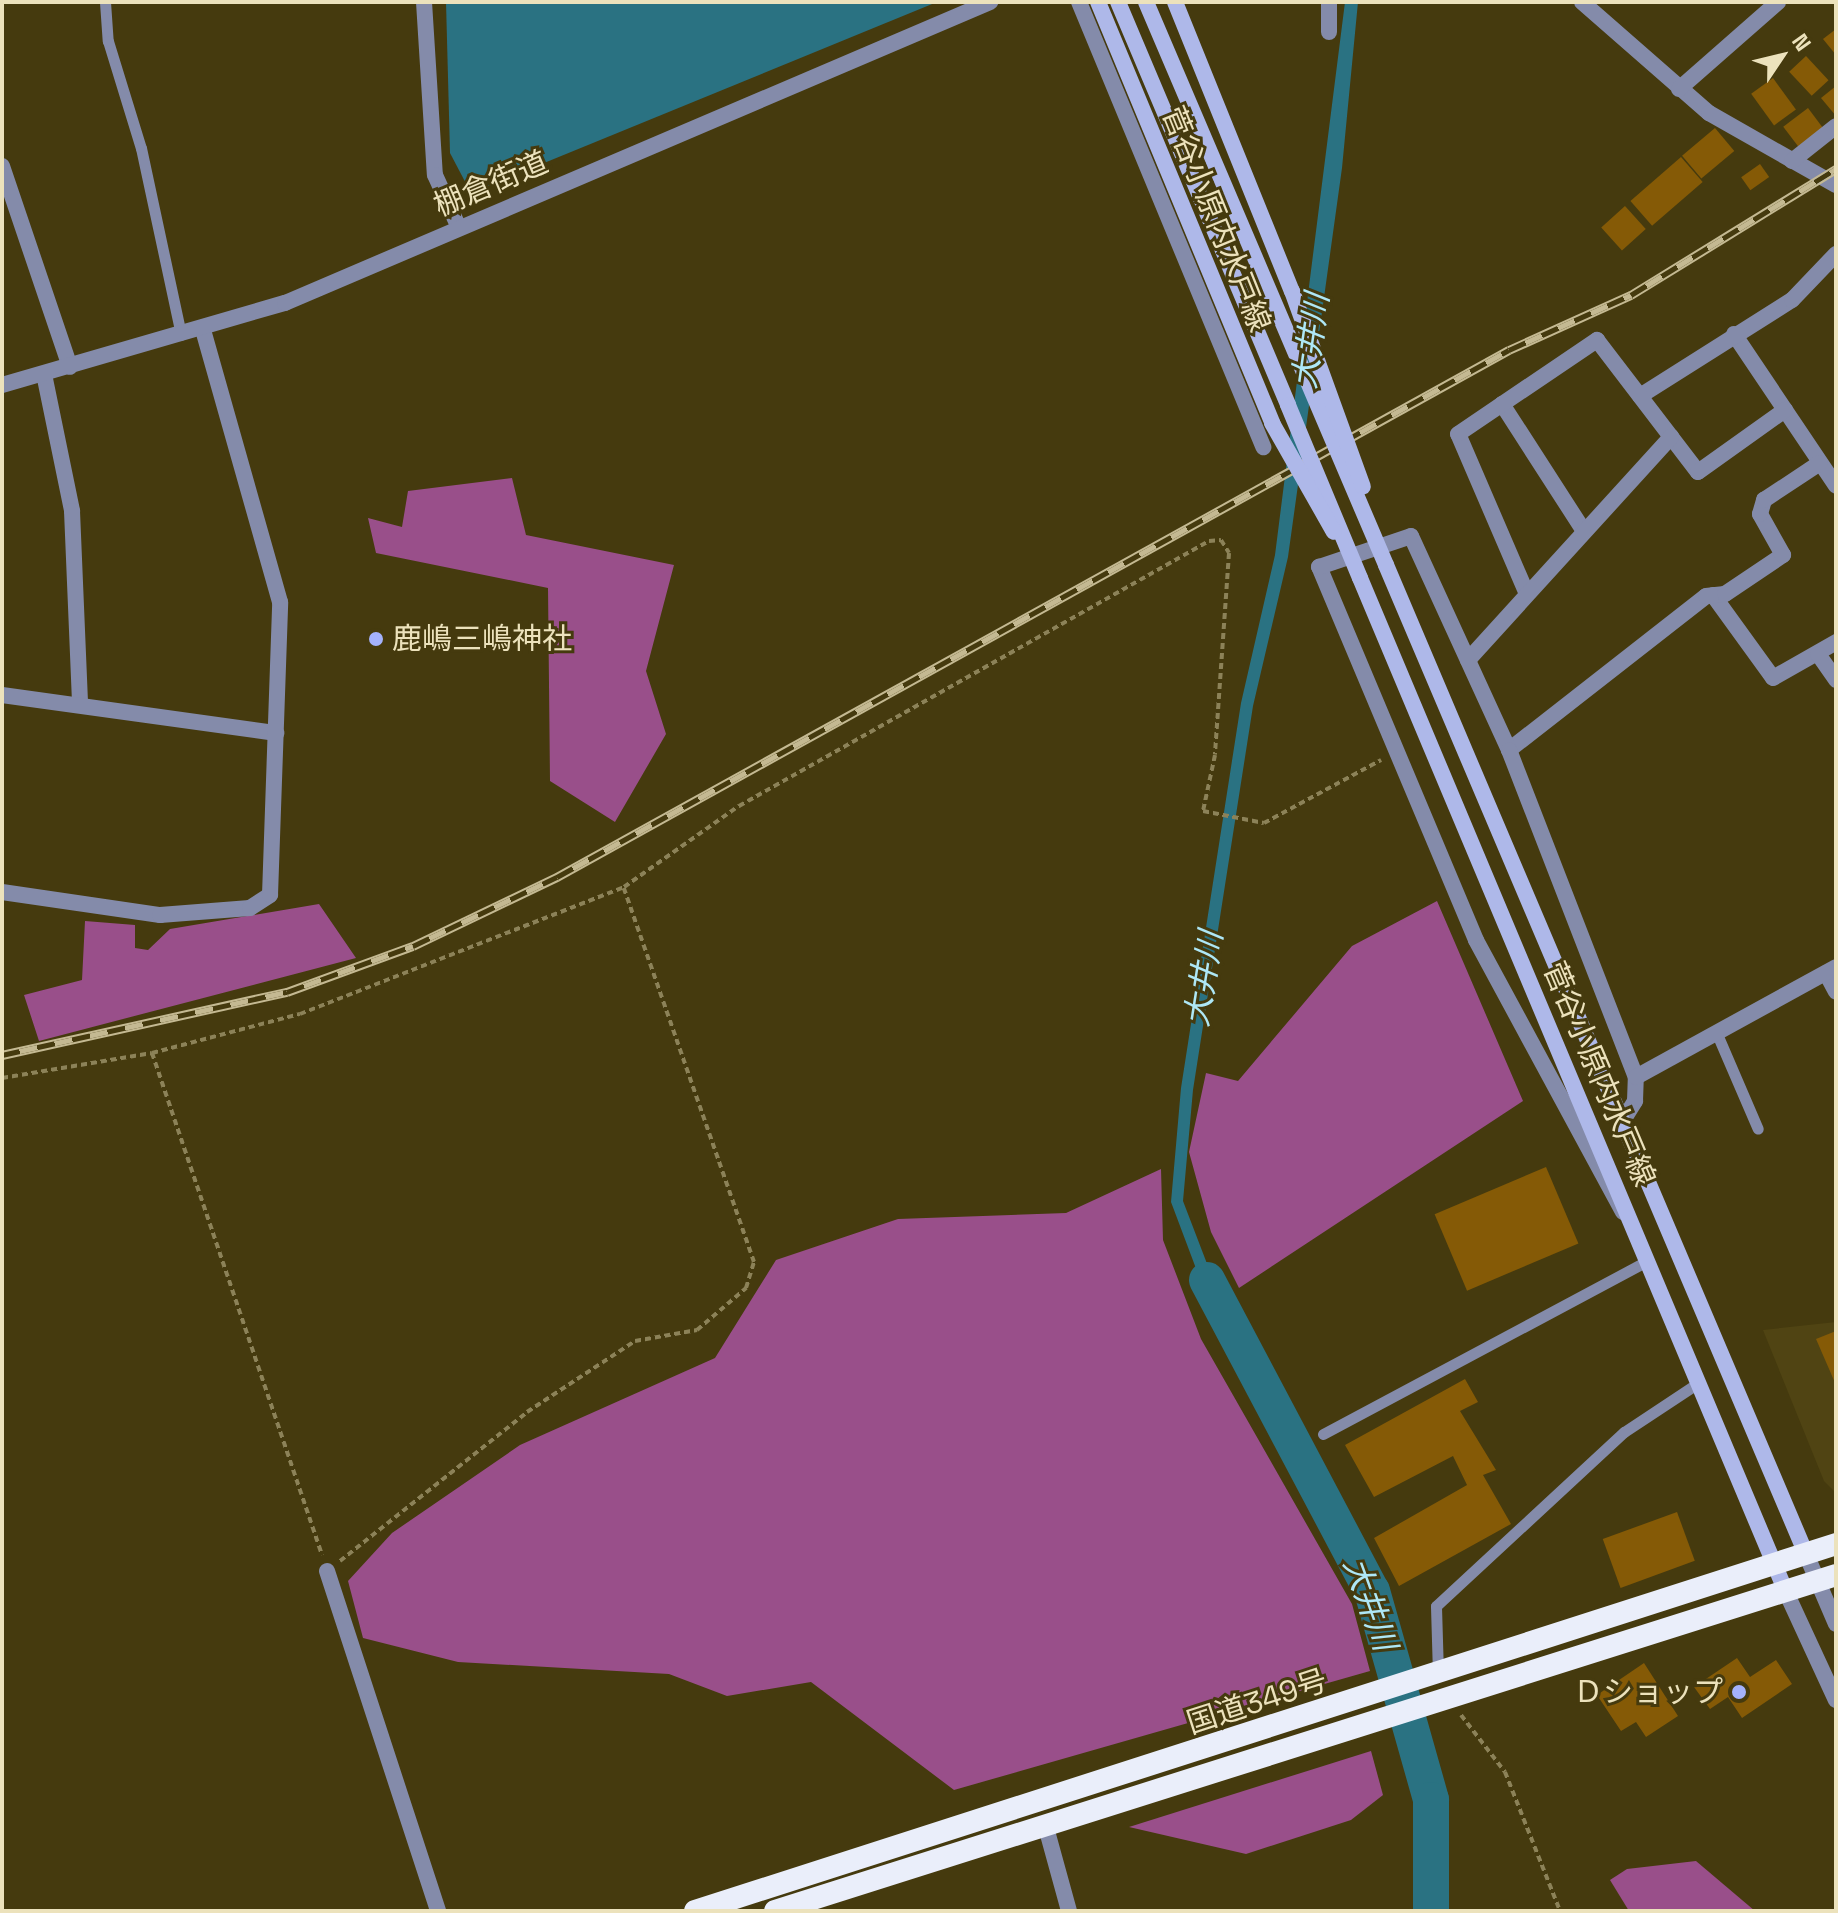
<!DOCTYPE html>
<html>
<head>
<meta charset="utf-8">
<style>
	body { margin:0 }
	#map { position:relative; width:1838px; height:1913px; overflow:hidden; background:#453a0e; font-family:"Space Grotesk","Noto Sans JP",sans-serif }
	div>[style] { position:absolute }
	.built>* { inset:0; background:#504413 }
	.forest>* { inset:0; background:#994f8a }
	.water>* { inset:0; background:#2a7282 }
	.river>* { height:36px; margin:-18px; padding:0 18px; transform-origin:18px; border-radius:18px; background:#2a7282 }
	.building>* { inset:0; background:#855a06; transform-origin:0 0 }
	.path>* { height:4px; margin-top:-2px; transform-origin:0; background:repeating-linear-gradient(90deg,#8c8258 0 6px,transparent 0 10px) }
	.service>* { height:11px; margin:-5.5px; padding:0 5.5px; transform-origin:5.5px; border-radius:5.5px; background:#848baa }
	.minor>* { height:16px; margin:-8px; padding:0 8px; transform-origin:8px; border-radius:8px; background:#848baa }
	.tertiary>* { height:16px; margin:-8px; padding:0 8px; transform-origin:8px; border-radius:8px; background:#848baa }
	.secondary>* { height:16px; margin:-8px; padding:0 8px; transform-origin:8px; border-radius:8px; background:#aeb8e9 }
	.trunk>* { height:22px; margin:-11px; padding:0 11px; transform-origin:11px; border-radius:11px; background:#eaeefa }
	.rail>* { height:9px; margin-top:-4.5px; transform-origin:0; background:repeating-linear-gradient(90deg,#453a0e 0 18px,#c4b992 0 36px); box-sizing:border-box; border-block:2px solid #c4b992 }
	.secondary-bridge>* { height:16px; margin:-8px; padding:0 8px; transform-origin:8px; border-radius:8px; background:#aeb8e9 }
	.dots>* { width:22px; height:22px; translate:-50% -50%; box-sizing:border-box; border:4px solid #453a0e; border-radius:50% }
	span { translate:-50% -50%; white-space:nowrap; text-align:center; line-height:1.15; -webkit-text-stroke:6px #453a0e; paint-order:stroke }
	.street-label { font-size:30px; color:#ece2bc }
	.poi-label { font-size:30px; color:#ece2bc }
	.left { translate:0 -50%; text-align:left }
	.right { translate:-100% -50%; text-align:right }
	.water-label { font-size:32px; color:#aee7f6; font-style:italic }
	.frame { position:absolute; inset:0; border:4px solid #ece2bc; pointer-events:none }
	.north { position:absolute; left:1742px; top:16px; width:80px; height:80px; -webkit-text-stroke:6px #453a0e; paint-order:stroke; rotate:55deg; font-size:22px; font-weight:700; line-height:32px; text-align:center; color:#ece2bc }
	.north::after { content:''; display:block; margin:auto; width:28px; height:36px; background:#ece2bc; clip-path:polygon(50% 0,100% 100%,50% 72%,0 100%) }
</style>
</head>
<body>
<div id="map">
	<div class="built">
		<div style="clip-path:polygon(1836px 1322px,1836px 1493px,1824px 1481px,1763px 1330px)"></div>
	</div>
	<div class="forest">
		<div style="clip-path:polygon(512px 478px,526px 535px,674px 565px,646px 671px,666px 734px,615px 822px,550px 781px,548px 588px,376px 553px,368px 518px,402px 527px,408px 491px)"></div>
		<div style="clip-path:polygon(1437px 901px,1523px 1101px,1239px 1288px,1211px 1232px,1189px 1152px,1206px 1073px,1238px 1081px,1352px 946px)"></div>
		<div style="clip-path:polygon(319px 904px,356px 958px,39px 1041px,24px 995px,82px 980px,85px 921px,135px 925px,135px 948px,148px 950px,170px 929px)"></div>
		<div style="clip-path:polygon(1161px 1169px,1163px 1240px,1201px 1339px,1352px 1604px,1370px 1671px,954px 1790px,811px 1682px,727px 1696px,669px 1674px,458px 1662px,363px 1638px,348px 1581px,392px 1533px,520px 1445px,715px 1358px,776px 1260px,898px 1219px,1066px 1213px)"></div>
		<div style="clip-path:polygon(1371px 1751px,1383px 1795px,1351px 1820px,1246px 1854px,1129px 1827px)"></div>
		<div style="clip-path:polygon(1696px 1861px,1755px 1911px,1629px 1911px,1610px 1880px,1627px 1869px)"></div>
	</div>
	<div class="water">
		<div style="clip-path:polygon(446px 2px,937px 2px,471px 193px,450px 153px)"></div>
		<div style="clip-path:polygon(1345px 2px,1358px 2px,1342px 168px,1288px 557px,1253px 706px,1193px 1090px,1183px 1201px,1229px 1321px,1218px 1327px,1171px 1202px,1181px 1088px,1241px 703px,1275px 555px)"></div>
	</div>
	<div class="river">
		<div style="left:1207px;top:1280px;width:352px;rotate:62.1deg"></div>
		<div style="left:1372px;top:1591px;width:217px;rotate:74.2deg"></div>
		<div style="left:1431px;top:1800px;width:111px;rotate:90deg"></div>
	</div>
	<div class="building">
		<div style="clip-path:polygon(1836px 29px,1836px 55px,1823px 39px)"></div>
		<div style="left:1806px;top:56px;width:33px;height:23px;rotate:47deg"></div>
		<div style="left:1773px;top:78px;width:39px;height:27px;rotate:54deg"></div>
		<div style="clip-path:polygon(1836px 86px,1836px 116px,1821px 98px)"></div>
		<div style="left:1808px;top:108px;width:25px;height:31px;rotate:53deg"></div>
		<div style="left:1715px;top:128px;width:30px;height:43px;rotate:50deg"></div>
		<div style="left:1681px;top:157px;width:33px;height:67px;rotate:49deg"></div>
		<div style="left:1760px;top:164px;width:16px;height:23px;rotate:55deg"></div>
		<div style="left:1625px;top:206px;width:31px;height:32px;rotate:48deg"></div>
		<div style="left:1546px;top:1167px;width:83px;height:121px;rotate:67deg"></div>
		<div style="clip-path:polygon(1836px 1331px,1836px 1385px,1816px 1339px)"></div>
		<div style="clip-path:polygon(1465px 1379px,1478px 1402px,1460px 1411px,1496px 1470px,1483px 1475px,1511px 1524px,1399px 1586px,1374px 1538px,1467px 1485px,1453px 1456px,1374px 1497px,1345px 1445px)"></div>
		<div style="left:1677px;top:1512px;width:52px;height:79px;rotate:70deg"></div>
		<div style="clip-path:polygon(1737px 1658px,1750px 1677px,1776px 1660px,1792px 1684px,1742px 1718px,1728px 1697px,1710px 1709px,1694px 1687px)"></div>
		<div style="clip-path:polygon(1644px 1663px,1678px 1716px,1646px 1737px,1636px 1722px,1621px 1731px,1597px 1695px)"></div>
	</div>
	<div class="path">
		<div style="left:152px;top:1053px;width:530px;rotate:71.29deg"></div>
		<div style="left:2px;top:1078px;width:152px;rotate:-9.5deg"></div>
		<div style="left:152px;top:1053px;width:153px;rotate:-14.8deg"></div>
		<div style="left:300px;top:1014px;width:348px;rotate:-21.4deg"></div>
		<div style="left:624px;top:887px;width:141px;rotate:-35.2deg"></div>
		<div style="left:739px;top:806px;width:540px;rotate:-29.42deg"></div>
		<div style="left:1209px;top:541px;width:12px;rotate:-5deg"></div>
		<div style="left:1221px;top:540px;width:15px;rotate:58deg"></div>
		<div style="left:1229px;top:553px;width:202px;rotate:94deg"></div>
		<div style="left:1215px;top:755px;width:57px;rotate:102.1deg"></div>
		<div style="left:1203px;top:811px;width:62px;rotate:11.1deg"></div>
		<div style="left:1264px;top:823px;width:133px;rotate:-28.3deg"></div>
		<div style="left:340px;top:1561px;width:239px;rotate:-38.5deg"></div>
		<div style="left:527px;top:1412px;width:129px;rotate:-33.3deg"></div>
		<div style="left:635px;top:1341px;width:63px;rotate:-10.1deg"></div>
		<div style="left:697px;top:1330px;width:65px;rotate:-40.6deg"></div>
		<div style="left:746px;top:1288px;width:27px;rotate:-73deg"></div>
		<div style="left:754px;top:1262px;width:396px;rotate:-109.2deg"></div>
		<div style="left:1461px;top:1715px;width:72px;rotate:52.3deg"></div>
		<div style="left:1505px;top:1772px;width:149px;rotate:68.4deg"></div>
	</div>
	<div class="service">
		<div style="left:105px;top:2px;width:39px;rotate:86deg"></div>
		<div style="left:108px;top:41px;width:112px;rotate:72.9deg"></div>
		<div style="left:141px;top:148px;width:191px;rotate:77.9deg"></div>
		<div style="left:1717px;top:1034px;width:103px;rotate:66.7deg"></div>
		<div style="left:1323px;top:1434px;width:367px;rotate:-28.1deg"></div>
		<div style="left:1438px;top:1674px;width:68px;rotate:-91.7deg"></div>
		<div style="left:1436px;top:1606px;width:256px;rotate:-42.8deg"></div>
		<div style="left:1624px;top:1432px;width:89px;rotate:-33.5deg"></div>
	</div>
	<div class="minor">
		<div style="left:424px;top:2px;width:173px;rotate:86.4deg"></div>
		<div style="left:435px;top:175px;width:58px;rotate:65.6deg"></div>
		<div style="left:1079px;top:2px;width:482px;rotate:67.5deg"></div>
		<div style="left:1582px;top:2px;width:169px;rotate:41.2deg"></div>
		<div style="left:1709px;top:113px;width:146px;rotate:29.6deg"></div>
		<div style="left:1329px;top:32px;width:30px;rotate:-90deg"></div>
		<div style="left:1679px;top:89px;width:132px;rotate:-41.3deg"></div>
		<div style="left:1792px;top:161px;width:56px;rotate:-38.5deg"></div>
		<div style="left:2px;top:166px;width:212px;rotate:71.3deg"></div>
		<div style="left:1734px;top:334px;width:183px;rotate:56.1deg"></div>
		<div style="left:44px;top:374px;width:140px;rotate:78.4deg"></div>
		<div style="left:72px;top:511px;width:192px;rotate:87.6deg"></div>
		<div style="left:1640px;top:396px;width:180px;rotate:-32.3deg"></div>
		<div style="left:1792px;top:300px;width:64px;rotate:-46.3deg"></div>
		<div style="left:1502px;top:404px;width:148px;rotate:57.2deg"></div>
		<div style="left:1527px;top:594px;width:174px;rotate:-113.3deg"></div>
		<div style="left:1458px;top:434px;width:168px;rotate:-34.1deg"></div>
		<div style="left:1597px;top:340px;width:166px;rotate:52.6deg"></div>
		<div style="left:1698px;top:472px;width:107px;rotate:-35.5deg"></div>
		<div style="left:1713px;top:595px;width:102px;rotate:54.1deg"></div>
		<div style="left:1773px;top:678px;width:73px;rotate:-29.7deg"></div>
		<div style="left:1818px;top:654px;width:32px;rotate:55deg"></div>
		<div style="left:1468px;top:660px;width:302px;rotate:-47.7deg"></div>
		<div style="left:2px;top:695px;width:277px;rotate:7.9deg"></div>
		<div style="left:1509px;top:750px;width:250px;rotate:-38deg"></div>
		<div style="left:1706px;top:596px;width:19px;rotate:-6deg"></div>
		<div style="left:1725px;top:594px;width:70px;rotate:-33.9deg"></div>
		<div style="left:1783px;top:555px;width:47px;rotate:-119.3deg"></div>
		<div style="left:1760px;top:514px;width:15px;rotate:-74deg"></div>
		<div style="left:1764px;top:500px;width:67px;rotate:-33.5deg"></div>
		<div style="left:2px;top:892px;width:160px;rotate:8.3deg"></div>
		<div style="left:160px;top:915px;width:90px;rotate:-4.4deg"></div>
		<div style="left:250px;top:908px;width:24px;rotate:-33deg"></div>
		<div style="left:270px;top:895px;width:293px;rotate:-88deg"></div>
		<div style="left:280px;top:602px;width:283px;rotate:-105.8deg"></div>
		<div style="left:1826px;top:973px;width:21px;rotate:62deg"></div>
		<div style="left:1622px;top:1122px;width:25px;rotate:-58deg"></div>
		<div style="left:1635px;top:1101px;width:24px;rotate:-88deg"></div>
		<div style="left:1623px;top:1212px;width:309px;rotate:-118.4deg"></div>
		<div style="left:1476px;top:940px;width:405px;rotate:-112.8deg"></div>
		<div style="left:1319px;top:567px;width:97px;rotate:-18.6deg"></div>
		<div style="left:1411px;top:536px;width:235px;rotate:65.4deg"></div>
		<div style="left:1509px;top:750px;width:351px;rotate:68.8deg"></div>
		<div style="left:1636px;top:1077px;width:228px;rotate:-28.8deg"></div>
		<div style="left:327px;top:1571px;width:358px;rotate:71.9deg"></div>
		<div style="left:1047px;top:1831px;width:83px;rotate:74.6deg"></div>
	</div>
	<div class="tertiary">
		<div style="left:2px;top:385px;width:295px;rotate:-16.2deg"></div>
		<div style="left:285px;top:303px;width:767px;rotate:-23.12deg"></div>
		<div style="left:1806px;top:1554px;width:76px;rotate:66.8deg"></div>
		<div style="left:1786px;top:1592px;width:119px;rotate:65.2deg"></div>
	</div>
	<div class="secondary">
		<div style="left:1098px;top:2px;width:456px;rotate:67.5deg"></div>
		<div style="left:1118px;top:2px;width:437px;rotate:67.1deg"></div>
		<div style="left:1175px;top:2px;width:312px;rotate:68deg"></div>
		<div style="left:1386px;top:565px;width:1074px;rotate:66.99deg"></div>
		<div style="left:1360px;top:578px;width:1100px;rotate:67.21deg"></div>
	</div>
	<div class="trunk">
		<div style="left:695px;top:1911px;width:1199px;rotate:-17.83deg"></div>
		<div style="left:775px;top:1911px;width:1113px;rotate:-17.57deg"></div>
	</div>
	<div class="rail">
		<div style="left:2px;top:1055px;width:292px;rotate:-12.5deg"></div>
		<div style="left:287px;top:992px;width:134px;rotate:-20.1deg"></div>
		<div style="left:413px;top:946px;width:160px;rotate:-25.6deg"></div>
		<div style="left:557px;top:877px;width:1088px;rotate:-28.97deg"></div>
		<div style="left:1509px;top:350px;width:134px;rotate:-24.3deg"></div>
		<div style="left:1631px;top:295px;width:241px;rotate:-31.6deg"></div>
	</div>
	<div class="secondary-bridge">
		<div style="left:1146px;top:2px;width:612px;rotate:66.91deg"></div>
		<div style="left:1292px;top:291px;width:208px;rotate:70.1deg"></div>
		<div style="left:1288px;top:405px;width:187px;rotate:67.4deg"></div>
		<div style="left:1272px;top:423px;width:125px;rotate:60.4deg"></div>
	</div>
	<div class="dots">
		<div style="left:376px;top:639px;background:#a4b2fc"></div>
		<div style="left:1739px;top:1692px;background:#a4b2fc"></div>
	</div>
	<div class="street-label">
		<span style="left:491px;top:184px;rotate:-23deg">棚倉街道</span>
		<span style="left:1216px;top:219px;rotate:68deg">菅谷小原内水戸線</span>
		<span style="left:1599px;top:1074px;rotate:67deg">菅谷小原内水戸線</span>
		<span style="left:1257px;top:1702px;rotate:-18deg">国道349号</span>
	</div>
	<div class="poi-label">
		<span class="left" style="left:392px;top:639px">鹿嶋三嶋神社</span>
		<span class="right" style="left:1723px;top:1692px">Ｄショップ</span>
	</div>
	<div class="water-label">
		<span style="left:1311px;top:341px;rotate:-82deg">大井川</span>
		<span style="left:1204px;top:979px;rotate:-81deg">大井川</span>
		<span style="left:1370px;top:1604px;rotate:70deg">大井川</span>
	</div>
	<div class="frame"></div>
	<div class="north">N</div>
</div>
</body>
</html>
